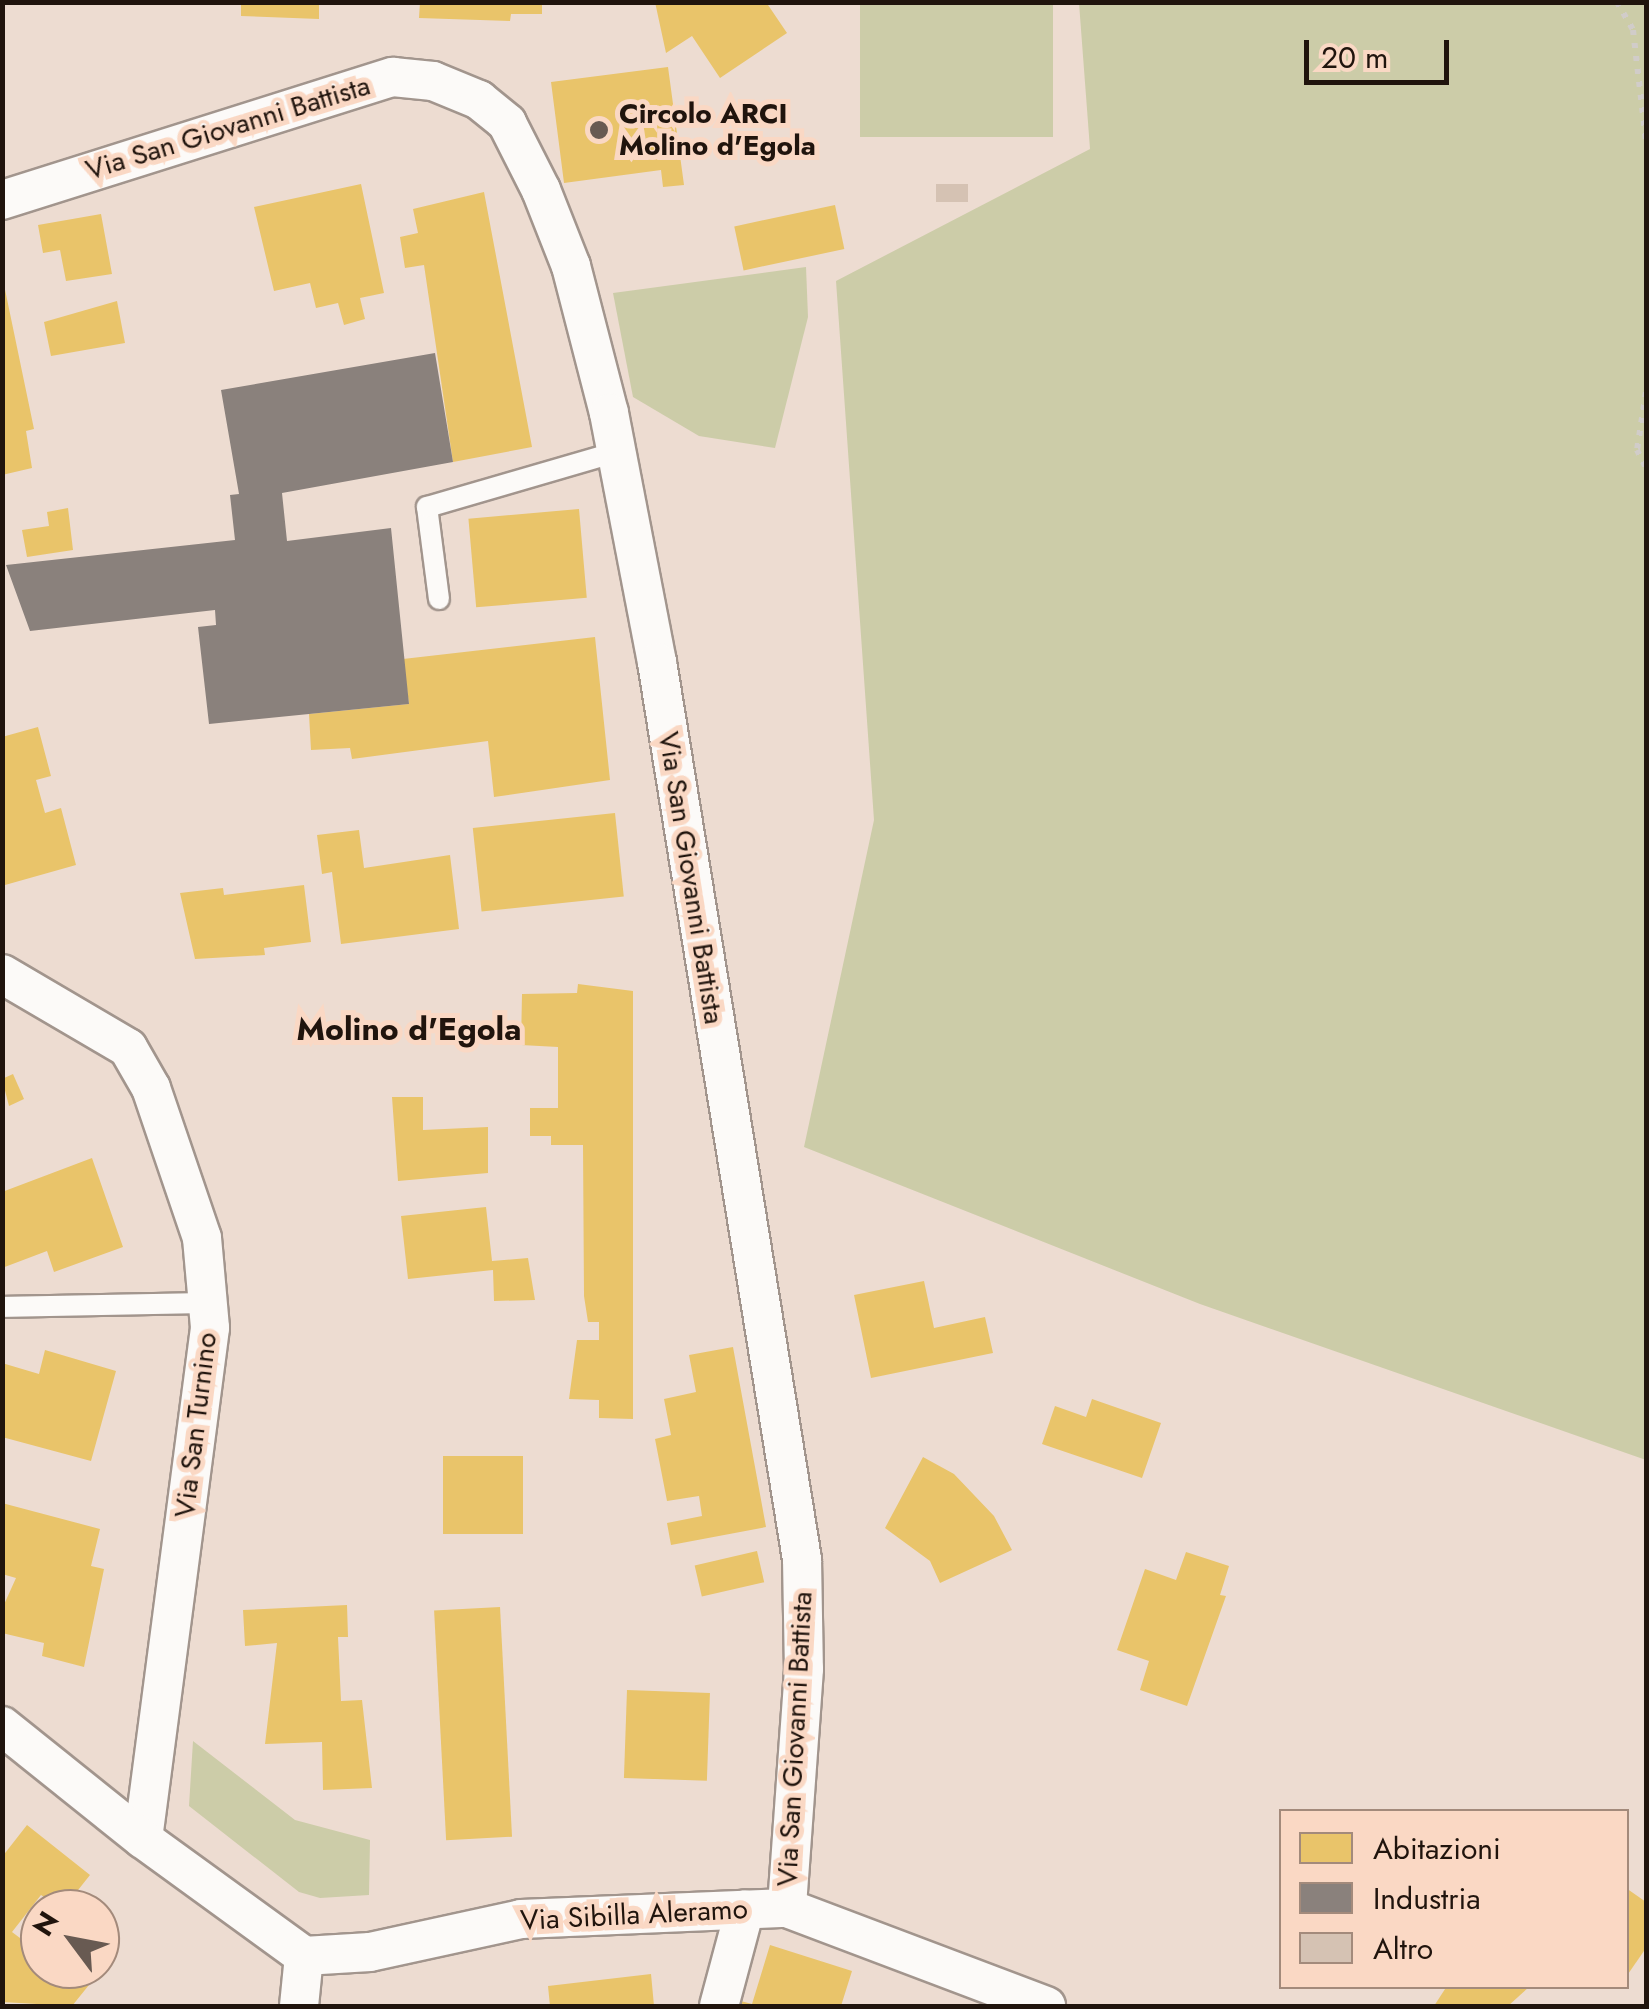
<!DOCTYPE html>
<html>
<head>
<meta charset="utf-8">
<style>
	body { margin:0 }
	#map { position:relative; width:1649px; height:2009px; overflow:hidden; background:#eddcd1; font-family:Jost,sans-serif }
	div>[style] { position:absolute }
	.green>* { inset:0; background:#cccca8; transform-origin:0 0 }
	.homes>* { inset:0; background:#e9c46a; transform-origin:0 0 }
	.industry>* { inset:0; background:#8a817c }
	.building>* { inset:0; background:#d5c2b3; transform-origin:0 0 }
	.path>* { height:6px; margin-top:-3px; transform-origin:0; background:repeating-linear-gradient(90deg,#d1ccc9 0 5px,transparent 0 13px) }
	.roads { filter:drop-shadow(2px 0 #a2958d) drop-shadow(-2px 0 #a2958d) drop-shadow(0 2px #a2958d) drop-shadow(0 -2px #a2958d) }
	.lane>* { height:20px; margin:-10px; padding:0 10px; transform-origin:10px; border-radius:10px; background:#fcfaf8 }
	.street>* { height:38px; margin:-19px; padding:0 19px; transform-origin:19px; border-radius:19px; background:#fcfaf8 }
	.dots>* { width:28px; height:28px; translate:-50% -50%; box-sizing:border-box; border:5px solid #fad8c4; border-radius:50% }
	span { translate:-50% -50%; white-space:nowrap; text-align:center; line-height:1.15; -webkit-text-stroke:10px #fad8c4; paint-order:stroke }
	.poi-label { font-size:28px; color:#20140d; font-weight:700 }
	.left { translate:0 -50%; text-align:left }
	.street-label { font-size:28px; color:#20140d }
	.quarter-label { font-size:32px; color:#20140d; font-weight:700 }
	.frame { position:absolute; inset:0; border:5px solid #20140d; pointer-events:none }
	.legend { position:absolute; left:1279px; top:1809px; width:350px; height:180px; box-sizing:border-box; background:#fad8c4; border:2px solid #a38a7b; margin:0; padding:12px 18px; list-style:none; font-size:30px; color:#20140d }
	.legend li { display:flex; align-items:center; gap:20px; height:50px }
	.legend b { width:50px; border:2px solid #a38a7b }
	.north { position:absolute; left:20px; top:1889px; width:100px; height:100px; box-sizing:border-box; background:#fad8c4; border:2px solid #a38a7b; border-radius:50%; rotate:302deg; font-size:28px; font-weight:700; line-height:40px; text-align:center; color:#20140d }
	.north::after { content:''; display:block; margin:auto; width:35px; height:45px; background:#685a52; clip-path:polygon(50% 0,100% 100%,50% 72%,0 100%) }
	.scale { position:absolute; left:1304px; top:40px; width:145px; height:45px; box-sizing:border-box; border:5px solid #20140d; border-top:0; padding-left:12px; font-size:30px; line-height:35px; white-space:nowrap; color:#20140d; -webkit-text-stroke:8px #fad8c4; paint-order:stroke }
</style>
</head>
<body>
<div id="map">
	<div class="green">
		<div style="left:860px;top:3px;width:193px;height:134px"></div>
		<div style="clip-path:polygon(1079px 3px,1646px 3px,1646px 1460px,1200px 1304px,804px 1147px,874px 820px,836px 281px,1090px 149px)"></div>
		<div style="clip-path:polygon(806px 267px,808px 317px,775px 448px,699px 436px,633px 397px,613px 293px)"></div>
		<div style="clip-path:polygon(193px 1741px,295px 1820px,370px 1840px,369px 1895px,320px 1898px,299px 1892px,189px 1806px)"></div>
	</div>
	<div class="homes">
		<div style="clip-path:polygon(241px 2px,319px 2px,319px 19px,241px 16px)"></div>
		<div style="clip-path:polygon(420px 2px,542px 2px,542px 14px,511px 14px,510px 21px,419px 18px)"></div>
		<div style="clip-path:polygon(655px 2px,766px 2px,787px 33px,720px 78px,692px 36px,666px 53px)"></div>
		<div style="clip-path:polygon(668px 67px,684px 185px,663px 187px,661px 170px,564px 183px,551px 82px)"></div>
		<div style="clip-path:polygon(361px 184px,384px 293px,360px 298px,365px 319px,344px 325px,338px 303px,316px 308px,310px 283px,274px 291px,254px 207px)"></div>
		<div style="clip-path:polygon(484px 192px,532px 447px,453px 462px,424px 265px,405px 268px,400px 237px,418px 233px,413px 209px)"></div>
		<div style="left:835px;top:205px;width:45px;height:103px;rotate:78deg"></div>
		<div style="clip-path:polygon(101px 214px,112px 274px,66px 281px,60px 250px,43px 253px,38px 225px)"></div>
		<div style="clip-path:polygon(2px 275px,34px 429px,26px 431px,32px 468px,2px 475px)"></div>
		<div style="clip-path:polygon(117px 301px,125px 343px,51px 356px,44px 322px)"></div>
		<div style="clip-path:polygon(68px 508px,73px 550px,27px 557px,22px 530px,49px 526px,47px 512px)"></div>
		<div style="left:579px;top:509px;width:89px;height:111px;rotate:85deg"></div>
		<div style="clip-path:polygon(595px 637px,610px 780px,494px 797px,488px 741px,352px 759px,350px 748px,311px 750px,309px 714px,409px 704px,403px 659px)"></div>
		<div style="clip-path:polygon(38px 727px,51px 776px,36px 780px,45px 813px,61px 808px,76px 865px,5px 885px,2px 737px)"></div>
		<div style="left:615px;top:813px;width:84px;height:143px;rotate:84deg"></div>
		<div style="clip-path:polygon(359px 830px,364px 868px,450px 855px,459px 929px,341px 944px,332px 872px,322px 874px,317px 835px)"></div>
		<div style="clip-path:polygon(304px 885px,311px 942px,264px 948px,265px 955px,195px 959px,180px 893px,223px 888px,224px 895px)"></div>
		<div style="clip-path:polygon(578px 984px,633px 991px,633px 1419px,599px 1418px,599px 1400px,569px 1399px,577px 1340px,599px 1340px,599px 1322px,588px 1322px,584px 1296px,583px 1145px,551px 1145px,551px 1136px,530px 1136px,530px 1108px,558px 1108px,558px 1047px,521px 1045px,522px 994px,577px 993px)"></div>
		<div style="clip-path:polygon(13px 1074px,24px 1099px,9px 1106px,2px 1079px)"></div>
		<div style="clip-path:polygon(392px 1097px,423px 1097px,423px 1130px,488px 1127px,488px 1173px,398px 1181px)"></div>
		<div style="clip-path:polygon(92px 1158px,123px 1247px,54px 1272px,47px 1251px,2px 1268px,2px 1192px)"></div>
		<div style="clip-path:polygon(486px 1207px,492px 1261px,528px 1258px,535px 1300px,494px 1301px,493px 1270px,408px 1279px,401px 1216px)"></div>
		<div style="clip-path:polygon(924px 1281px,934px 1328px,985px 1317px,993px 1353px,871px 1378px,854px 1295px)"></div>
		<div style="clip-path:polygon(733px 1347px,766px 1527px,671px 1545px,667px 1523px,702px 1516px,699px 1496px,667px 1501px,655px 1439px,671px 1435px,664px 1399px,696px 1392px,689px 1355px)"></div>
		<div style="clip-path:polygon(45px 1350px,116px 1371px,91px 1461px,2px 1437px,2px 1363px,39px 1374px)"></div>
		<div style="clip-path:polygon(1092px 1399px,1161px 1423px,1142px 1478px,1042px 1444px,1055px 1406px,1086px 1417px)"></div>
		<div style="left:523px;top:1456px;width:78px;height:80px;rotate:90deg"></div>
		<div style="clip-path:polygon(923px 1457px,954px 1474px,994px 1516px,1012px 1550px,940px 1583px,930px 1561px,885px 1528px)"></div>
		<div style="clip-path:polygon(2px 1503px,100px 1529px,91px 1566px,104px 1569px,84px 1667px,42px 1656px,44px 1643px,2px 1633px,2px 1609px,16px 1578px,2px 1574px)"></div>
		<div style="left:757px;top:1551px;width:32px;height:64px;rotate:77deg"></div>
		<div style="clip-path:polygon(1186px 1552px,1229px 1566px,1220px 1595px,1226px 1596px,1187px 1706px,1140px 1690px,1149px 1661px,1117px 1650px,1145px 1569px,1176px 1580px)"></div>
		<div style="clip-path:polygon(347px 1605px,348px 1637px,338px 1637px,341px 1701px,362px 1700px,372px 1788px,323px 1790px,322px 1742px,265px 1744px,277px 1643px,245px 1646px,243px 1610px)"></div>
		<div style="left:500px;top:1607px;width:230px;height:66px;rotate:87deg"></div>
		<div style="left:627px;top:1690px;width:83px;height:88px;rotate:2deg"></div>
		<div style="clip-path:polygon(27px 1825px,90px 1875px,63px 1909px,41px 1895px,12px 1932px,40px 1953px,40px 1969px,79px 1969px,93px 1980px,72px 2006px,2px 2002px,2px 1857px)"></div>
		<div style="clip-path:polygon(1626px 1888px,1646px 1902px,1646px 1948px,1626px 1977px)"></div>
		<div style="clip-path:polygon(770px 1945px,852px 1971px,841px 2006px,736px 2006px,737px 2000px,752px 2004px)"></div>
		<div style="clip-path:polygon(651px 1974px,654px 2006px,550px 2006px,548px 1986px)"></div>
		<div style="clip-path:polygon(1447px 1986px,1530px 1986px,1508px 2006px,1434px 2006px)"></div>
	</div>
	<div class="industry">
		<div style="clip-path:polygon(435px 353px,453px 462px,282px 493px,287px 541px,391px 528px,409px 704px,209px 724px,198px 627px,216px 625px,215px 610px,30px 631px,6px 565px,235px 540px,230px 495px,239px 494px,221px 390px)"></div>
	</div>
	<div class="building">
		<div style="left:936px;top:184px;width:32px;height:18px"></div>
	</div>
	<div class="path">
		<div style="left:1617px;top:2px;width:32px;rotate:60deg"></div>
		<div style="left:1633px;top:30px;width:111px;rotate:83.3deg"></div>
		<div style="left:1646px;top:392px;width:59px;rotate:98.8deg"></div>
		<div style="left:1637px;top:450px;width:20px;rotate:63deg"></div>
	</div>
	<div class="roads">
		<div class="lane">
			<div style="left:439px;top:599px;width:93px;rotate:-97.4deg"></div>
			<div style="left:427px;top:507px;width:197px;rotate:-16.2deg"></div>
			<div style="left:3px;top:1307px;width:205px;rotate:-1.1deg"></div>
		</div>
		<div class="street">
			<div style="left:2px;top:200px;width:410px;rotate:-17.5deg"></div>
			<div style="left:393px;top:77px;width:40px;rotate:5.7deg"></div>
			<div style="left:433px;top:81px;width:50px;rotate:22.4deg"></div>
			<div style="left:479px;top:100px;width:36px;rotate:39deg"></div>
			<div style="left:507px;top:123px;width:75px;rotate:63.1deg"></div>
			<div style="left:541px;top:190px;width:82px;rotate:68.5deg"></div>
			<div style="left:571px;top:266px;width:152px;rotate:75.5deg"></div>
			<div style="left:609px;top:413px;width:254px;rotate:79.1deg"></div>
			<div style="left:657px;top:662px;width:909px;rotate:80.82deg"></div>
			<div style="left:802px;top:1559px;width:110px;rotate:89deg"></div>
			<div style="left:804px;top:1669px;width:240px;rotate:94.1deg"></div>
			<div style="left:2px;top:974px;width:146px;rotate:30.4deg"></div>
			<div style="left:128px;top:1048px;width:46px;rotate:60.1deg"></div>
			<div style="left:151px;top:1088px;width:158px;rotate:71.2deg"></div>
			<div style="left:202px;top:1238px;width:90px;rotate:84.9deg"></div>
			<div style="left:210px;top:1328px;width:515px;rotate:97.47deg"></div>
			<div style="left:2px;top:1726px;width:181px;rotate:38.7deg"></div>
			<div style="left:143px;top:1839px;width:199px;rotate:36deg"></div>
			<div style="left:304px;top:1956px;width:66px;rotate:-3.5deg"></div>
			<div style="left:370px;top:1952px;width:155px;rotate:-12.3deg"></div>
			<div style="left:521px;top:1919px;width:266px;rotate:-2.4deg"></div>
			<div style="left:787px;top:1908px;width:277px;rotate:20.7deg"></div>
			<div style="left:299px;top:2006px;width:50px;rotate:-84.3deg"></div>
			<div style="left:719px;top:2006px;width:100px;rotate:-75deg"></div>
		</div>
	</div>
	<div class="dots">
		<div style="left:599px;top:130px;background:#685a52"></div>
	</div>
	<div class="poi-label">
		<span class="left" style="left:619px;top:130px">Circolo ARCI<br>Molino d'Egola</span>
	</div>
	<div class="street-label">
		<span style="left:228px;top:128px;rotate:-17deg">Via San Giovanni Battista</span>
		<span style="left:691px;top:878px;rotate:81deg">Via San Giovanni Battista</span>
		<span style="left:196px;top:1425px;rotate:-83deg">Via San Turnino</span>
		<span style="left:795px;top:1739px;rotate:-87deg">Via San Giovanni Battista</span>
		<span style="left:634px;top:1915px;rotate:-3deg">Via Sibilla Aleramo</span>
	</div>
	<div class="quarter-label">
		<span style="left:409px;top:1029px">Molino d'Egola</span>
	</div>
	<div class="frame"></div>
	<ul class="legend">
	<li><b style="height:28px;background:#e9c46a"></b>Abitazioni</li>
	<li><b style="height:28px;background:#8a817c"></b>Industria</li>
	<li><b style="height:28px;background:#d5c2b3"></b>Altro</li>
	</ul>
	<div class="north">N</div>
	<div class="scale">20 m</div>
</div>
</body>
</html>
